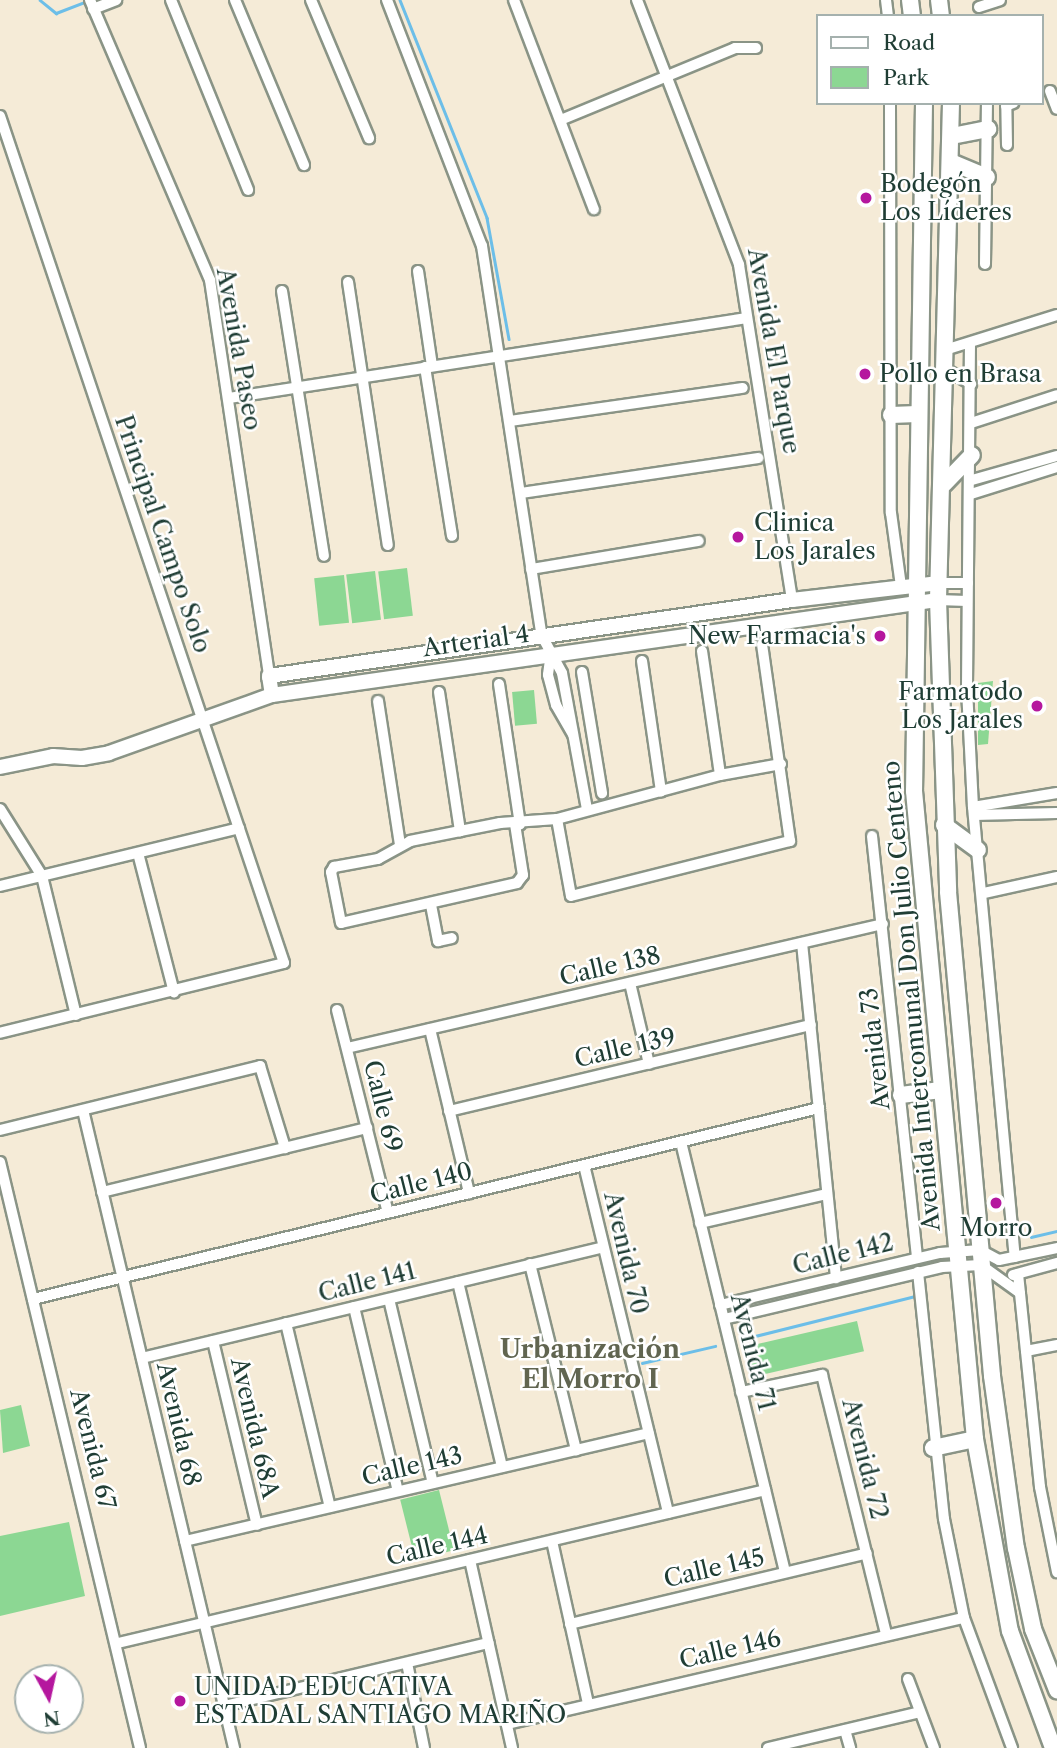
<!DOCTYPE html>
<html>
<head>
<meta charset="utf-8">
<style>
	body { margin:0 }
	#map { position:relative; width:1057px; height:1748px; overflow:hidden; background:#f5ebd7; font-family:"Libre Caslon Text",serif }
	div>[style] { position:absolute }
	.green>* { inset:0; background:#8cd793; transform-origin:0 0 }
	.stream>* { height:2.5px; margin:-1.25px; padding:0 1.25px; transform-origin:1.25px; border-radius:1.25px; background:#6cbee8 }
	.roads { filter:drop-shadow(2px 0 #8a9486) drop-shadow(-2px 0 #8a9486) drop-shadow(0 2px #8a9486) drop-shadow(0 -2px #8a9486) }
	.street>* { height:10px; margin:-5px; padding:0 5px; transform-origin:5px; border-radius:5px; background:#fff }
	.secondary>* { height:14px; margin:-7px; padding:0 7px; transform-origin:7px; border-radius:7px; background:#fff }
	.primary>* { height:16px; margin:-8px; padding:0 8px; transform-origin:8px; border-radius:8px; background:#fff }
	.dots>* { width:19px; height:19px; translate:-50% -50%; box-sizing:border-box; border:4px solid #fff; border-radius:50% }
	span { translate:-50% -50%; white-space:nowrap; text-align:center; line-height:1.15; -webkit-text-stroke:5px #fff; paint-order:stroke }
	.poi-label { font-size:24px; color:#1f3d34 }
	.left { translate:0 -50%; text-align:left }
	.right { translate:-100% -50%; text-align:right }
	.street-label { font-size:24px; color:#1f3d34 }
	.neighbourhood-label { font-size:26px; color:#616550; font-weight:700 }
	.legend { position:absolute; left:816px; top:14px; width:228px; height:91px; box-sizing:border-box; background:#fff; border:2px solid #a5b1ae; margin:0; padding:9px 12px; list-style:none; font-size:21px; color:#1f3d34 }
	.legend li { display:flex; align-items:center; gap:14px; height:35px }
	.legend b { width:35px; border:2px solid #a5b1ae }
	.north { position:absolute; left:14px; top:1664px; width:70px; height:70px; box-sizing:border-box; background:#fff; border:2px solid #a5b1ae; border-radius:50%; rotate:172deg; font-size:19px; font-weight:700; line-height:28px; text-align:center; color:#1f3d34 }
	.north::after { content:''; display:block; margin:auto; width:24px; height:32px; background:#b5179e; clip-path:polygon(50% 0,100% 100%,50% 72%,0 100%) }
</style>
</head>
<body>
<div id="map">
	<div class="green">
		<div style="left:407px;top:568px;width:48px;height:29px;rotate:83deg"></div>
		<div style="left:375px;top:571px;width:49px;height:29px;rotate:83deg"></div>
		<div style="left:344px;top:575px;width:48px;height:30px;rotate:84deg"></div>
		<div style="clip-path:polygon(993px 681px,988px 744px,978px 745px,978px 683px)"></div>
		<div style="left:534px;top:690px;width:34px;height:22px;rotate:85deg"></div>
		<div style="left:857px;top:1321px;width:31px;height:117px;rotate:77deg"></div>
		<div style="clip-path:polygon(21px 1405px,30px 1446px,3px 1453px,0 1410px)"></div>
		<div style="left:439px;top:1490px;width:62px;height:40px;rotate:76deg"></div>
		<div style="clip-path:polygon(69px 1522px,85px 1596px,0 1616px,0 1536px)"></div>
	</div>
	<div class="stream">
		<div style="left:40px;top:0;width:21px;rotate:39deg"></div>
		<div style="left:56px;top:13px;width:34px;rotate:-21deg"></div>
		<div style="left:400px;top:0;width:235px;rotate:68.2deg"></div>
		<div style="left:487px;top:218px;width:123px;rotate:79.7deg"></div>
		<div style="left:1031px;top:1237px;width:27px;rotate:-13deg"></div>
		<div style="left:743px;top:1339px;width:177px;rotate:-14deg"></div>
		<div style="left:642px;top:1363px;width:75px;rotate:-13.1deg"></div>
	</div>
	<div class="roads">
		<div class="street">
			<div style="left:90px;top:0;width:305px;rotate:66.8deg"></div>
			<div style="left:210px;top:280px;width:400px;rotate:81.5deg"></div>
			<div style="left:171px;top:0;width:205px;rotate:67.9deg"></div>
			<div style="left:235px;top:0;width:179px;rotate:67.3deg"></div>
			<div style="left:311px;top:0;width:150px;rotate:67.2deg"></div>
			<div style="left:387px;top:0;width:264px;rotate:68.9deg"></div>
			<div style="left:482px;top:246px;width:395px;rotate:81.3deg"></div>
			<div style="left:542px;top:636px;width:42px;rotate:61.6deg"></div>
			<div style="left:562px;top:673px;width:138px;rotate:79.6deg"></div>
			<div style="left:514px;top:0;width:224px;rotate:69.1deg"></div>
			<div style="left:637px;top:0;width:284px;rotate:68.9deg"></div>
			<div style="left:739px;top:265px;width:339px;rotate:81deg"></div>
			<div style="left:886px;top:0;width:16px;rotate:83deg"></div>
			<div style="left:979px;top:7px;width:22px;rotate:-18deg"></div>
			<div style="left:93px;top:9px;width:25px;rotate:-21deg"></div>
			<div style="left:1050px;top:91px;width:19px;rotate:69deg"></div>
			<div style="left:890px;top:103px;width:410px;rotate:89.9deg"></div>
			<div style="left:891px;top:513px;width:74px;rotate:82.2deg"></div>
			<div style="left:0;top:116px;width:893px;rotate:71.46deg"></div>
			<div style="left:284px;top:963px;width:292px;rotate:166.2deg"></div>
			<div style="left:563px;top:119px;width:186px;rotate:-22.4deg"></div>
			<div style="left:735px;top:48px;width:21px"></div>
			<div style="left:1007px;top:145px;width:39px;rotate:-91deg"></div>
			<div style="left:1006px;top:106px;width:8px;rotate:-23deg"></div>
			<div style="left:985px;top:264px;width:161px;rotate:-89.3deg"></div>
			<div style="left:418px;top:271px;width:96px;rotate:81.6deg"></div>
			<div style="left:348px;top:282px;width:266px;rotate:81.4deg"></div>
			<div style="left:282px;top:291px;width:268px;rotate:81deg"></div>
			<div style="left:970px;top:343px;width:346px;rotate:90.5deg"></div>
			<div style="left:967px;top:689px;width:118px;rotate:87.1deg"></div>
			<div style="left:973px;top:807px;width:452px;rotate:84.7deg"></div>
			<div style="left:948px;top:349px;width:114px;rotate:-17.3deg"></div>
			<div style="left:425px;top:367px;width:171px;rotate:80.9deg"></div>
			<div style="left:947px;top:370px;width:28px;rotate:30deg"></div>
			<div style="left:229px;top:398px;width:524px;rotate:-8.78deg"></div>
			<div style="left:510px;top:421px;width:235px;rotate:-8.1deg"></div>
			<div style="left:971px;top:423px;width:90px;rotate:-18deg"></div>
			<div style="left:972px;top:480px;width:88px;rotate:-15.8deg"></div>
			<div style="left:521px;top:493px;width:240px;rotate:-8.4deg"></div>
			<div style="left:971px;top:494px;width:90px;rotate:-17.4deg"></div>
			<div style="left:531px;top:569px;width:170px;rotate:-9.5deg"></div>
			<div style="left:939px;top:583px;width:29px"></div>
			<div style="left:938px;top:600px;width:29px;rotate:2deg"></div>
			<div style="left:702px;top:651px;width:125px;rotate:81.7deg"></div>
			<div style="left:551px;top:653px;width:22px;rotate:98deg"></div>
			<div style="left:548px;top:675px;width:31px;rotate:75deg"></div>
			<div style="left:556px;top:705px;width:34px;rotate:60deg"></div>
			<div style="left:642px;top:661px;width:132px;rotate:81.7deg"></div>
			<div style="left:582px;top:672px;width:123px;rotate:80.6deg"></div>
			<div style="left:499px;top:684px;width:142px;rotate:81.5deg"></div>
			<div style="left:439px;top:692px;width:141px;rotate:81.4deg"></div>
			<div style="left:378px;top:701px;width:145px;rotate:81.3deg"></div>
			<div style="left:973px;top:807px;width:85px;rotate:-9.5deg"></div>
			<div style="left:0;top:809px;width:79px;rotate:57.9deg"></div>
			<div style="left:42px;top:876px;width:143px;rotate:76.3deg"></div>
			<div style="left:974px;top:815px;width:83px;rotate:-1.4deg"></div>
			<div style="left:557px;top:819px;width:78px;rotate:79.7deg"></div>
			<div style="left:571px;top:896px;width:226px;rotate:-14.1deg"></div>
			<div style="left:790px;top:841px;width:199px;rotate:-98.1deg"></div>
			<div style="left:515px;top:824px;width:52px;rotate:81.1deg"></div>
			<div style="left:523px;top:875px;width:10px;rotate:127deg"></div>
			<div style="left:517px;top:883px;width:180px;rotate:167.2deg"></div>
			<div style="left:341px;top:923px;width:52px;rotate:-101.1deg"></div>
			<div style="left:331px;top:872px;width:6px;rotate:-59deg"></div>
			<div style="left:334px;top:867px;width:45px;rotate:-10.3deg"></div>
			<div style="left:378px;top:859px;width:37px;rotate:-29deg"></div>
			<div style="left:410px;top:841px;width:92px;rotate:-11.3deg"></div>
			<div style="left:500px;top:823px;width:57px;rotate:-4deg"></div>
			<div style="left:557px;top:819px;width:169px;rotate:-15.1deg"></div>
			<div style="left:720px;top:775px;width:62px;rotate:-10.2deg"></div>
			<div style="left:872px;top:836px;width:424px;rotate:83.9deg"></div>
			<div style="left:138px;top:853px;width:144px;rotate:75.5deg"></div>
			<div style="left:0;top:886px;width:246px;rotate:-13.6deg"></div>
			<div style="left:984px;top:893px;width:75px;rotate:-12.4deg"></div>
			<div style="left:431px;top:905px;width:37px;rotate:79deg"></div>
			<div style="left:438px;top:941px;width:14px;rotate:-12deg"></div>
			<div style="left:802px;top:943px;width:337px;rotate:84.2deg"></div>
			<div style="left:630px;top:983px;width:83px;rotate:76.8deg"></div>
			<div style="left:337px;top:1010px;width:209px;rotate:75.9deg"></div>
			<div style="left:430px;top:1029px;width:169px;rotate:76.6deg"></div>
			<div style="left:347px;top:1048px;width:550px;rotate:-13.03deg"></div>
			<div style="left:83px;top:1110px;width:656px;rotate:76.68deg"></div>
			<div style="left:449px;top:1111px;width:372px;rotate:-13.4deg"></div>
			<div style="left:0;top:1130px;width:268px;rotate:-13.8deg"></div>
			<div style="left:260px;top:1066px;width:86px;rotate:73deg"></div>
			<div style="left:681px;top:1142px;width:442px;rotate:76.4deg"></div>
			<div style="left:0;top:1162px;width:602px;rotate:76.56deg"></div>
			<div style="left:584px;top:1165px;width:358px;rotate:76.4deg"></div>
			<div style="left:102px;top:1192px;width:273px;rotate:-13.6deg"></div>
			<div style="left:700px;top:1223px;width:130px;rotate:-12.9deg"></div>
			<div style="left:530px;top:1264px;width:192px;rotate:76.1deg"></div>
			<div style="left:918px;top:1272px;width:248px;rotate:84deg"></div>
			<div style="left:944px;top:1519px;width:101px;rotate:78.6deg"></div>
			<div style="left:964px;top:1618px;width:139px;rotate:69.7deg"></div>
			<div style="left:1018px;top:1274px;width:214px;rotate:84.1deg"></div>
			<div style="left:1040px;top:1487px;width:87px;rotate:78.7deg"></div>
			<div style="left:1013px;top:1275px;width:46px;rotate:-15.3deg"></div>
			<div style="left:458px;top:1282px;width:190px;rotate:76.6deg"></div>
			<div style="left:33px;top:1299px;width:809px;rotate:-13.66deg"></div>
			<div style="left:389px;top:1299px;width:189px;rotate:76.6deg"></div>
			<div style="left:720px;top:1305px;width:226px;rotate:-13.3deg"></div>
			<div style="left:940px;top:1253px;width:40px;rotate:-4.3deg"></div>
			<div style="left:980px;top:1250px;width:21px;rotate:28deg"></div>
			<div style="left:999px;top:1260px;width:59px;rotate:-11.7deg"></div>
			<div style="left:354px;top:1307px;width:189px;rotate:76.6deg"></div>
			<div style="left:724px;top:1319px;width:224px;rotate:-13.4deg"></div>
			<div style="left:942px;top:1267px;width:39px;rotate:-3deg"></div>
			<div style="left:981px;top:1265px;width:48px;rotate:35.7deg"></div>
			<div style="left:286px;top:1323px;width:189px;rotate:76.6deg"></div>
			<div style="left:213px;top:1341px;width:189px;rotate:76.6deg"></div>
			<div style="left:1026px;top:1351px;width:32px;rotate:-11deg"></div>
			<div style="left:142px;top:1358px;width:474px;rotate:-13.5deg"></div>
			<div style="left:741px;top:1392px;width:83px;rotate:-11.9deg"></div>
			<div style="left:822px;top:1375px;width:267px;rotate:76.1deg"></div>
			<div style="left:185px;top:1541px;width:476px;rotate:-13.1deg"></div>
			<div style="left:552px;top:1541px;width:166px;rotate:77.5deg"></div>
			<div style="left:470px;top:1560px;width:193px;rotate:77.4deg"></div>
			<div style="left:570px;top:1624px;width:305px;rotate:-13.4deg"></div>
			<div style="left:118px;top:1643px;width:665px;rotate:-13.3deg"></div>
			<div style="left:407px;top:1663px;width:87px;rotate:78.7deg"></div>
			<div style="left:908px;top:1679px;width:74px;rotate:69.4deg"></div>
			<div style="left:224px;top:1706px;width:272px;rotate:-13.4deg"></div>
			<div style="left:507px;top:1724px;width:469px;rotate:-13.1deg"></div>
			<div style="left:845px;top:1730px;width:19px;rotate:74deg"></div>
			<div style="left:768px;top:1748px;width:156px;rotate:-13.3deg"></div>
		</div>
		<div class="secondary">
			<div style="left:272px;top:695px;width:19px;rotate:-99deg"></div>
			<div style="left:269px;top:676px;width:528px;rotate:-8.27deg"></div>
			<div style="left:792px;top:600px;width:148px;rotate:-6.6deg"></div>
			<div style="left:0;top:767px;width:54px;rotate:-11.7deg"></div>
			<div style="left:53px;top:756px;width:29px;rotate:4deg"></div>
			<div style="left:82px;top:758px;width:27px;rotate:-10deg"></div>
			<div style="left:109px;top:753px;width:173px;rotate:-19.6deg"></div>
			<div style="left:272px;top:695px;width:673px;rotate:-8.12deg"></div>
		</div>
		<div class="primary">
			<div style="left:910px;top:0;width:16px;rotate:83deg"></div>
			<div style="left:939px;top:0;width:16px;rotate:83deg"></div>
			<div style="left:924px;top:103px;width:688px;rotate:90.83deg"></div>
			<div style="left:914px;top:791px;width:651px;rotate:84.62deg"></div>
			<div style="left:975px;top:1439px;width:195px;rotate:79.7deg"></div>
			<div style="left:1010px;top:1631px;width:125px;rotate:69.8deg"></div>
			<div style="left:951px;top:103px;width:497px;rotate:91.5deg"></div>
			<div style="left:938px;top:600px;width:292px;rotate:88deg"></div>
			<div style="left:948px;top:892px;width:486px;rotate:84.8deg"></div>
			<div style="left:992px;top:1376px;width:174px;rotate:82.1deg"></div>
			<div style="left:1016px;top:1548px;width:83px;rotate:78.1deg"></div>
			<div style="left:1033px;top:1629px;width:66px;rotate:68.5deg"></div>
			<div style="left:952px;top:136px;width:37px;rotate:-11deg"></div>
			<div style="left:951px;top:162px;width:39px;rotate:23deg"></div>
			<div style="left:891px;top:415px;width:26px;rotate:-2deg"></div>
			<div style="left:944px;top:484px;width:40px;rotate:-46deg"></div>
			<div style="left:944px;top:825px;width:42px;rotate:36.3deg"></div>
			<div style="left:901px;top:1095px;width:40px;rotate:-7.1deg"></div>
			<div style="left:933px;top:1448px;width:43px;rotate:-12.1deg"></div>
		</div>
	</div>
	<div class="dots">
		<div style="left:866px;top:198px;background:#b5179e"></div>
		<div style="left:865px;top:374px;background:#b5179e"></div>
		<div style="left:738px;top:537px;background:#b5179e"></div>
		<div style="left:880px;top:636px;background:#b5179e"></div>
		<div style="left:1037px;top:706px;background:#b5179e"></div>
		<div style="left:996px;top:1203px;background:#b5179e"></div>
		<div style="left:180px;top:1701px;background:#b5179e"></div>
	</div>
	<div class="poi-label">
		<span class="left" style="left:880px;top:198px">Bodegón<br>Los Líderes</span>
		<span class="left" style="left:879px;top:374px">Pollo en Brasa</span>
		<span class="left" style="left:754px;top:537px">Clinica<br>Los Jarales</span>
		<span class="right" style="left:866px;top:636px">New Farmacia's</span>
		<span class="right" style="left:1023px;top:706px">Farmatodo<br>Los Jarales</span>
		<span style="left:996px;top:1228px">Morro</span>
		<span class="left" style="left:194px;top:1701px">UNIDAD EDUCATIVA<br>ESTADAL SANTIAGO MARIÑO</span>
	</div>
	<div class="street-label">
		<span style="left:239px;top:349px;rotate:80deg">Avenida Paseo</span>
		<span style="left:774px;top:351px;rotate:80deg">Avenida El Parque</span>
		<span style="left:163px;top:534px;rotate:71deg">Principal Campo Solo</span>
		<span style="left:476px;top:641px;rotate:-8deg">Arterial 4</span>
		<span style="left:610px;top:966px;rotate:-13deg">Calle 138</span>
		<span style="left:911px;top:996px;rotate:-95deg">Avenida Intercomunal Don Julio Centeno</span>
		<span style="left:625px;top:1048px;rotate:-13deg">Calle 139</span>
		<span style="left:875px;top:1049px;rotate:-96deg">Avenida 73</span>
		<span style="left:383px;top:1106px;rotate:76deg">Calle 69</span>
		<span style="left:421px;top:1183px;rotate:-14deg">Calle 140</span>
		<span style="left:626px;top:1253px;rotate:77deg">Avenida 70</span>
		<span style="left:843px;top:1254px;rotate:-14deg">Calle 142</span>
		<span style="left:367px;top:1282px;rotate:-14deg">Calle 141</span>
		<span style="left:753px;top:1352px;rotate:76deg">Avenida 71</span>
		<span style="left:179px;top:1424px;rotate:77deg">Avenida 68</span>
		<span style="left:255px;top:1428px;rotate:77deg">Avenida 68A</span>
		<span style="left:93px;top:1449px;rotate:76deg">Avenida 67</span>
		<span style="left:865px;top:1459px;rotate:76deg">Avenida 72</span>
		<span style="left:412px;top:1466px;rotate:-13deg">Calle 143</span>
		<span style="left:437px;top:1546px;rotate:-13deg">Calle 144</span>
		<span style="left:714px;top:1568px;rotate:-13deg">Calle 145</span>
		<span style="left:730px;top:1649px;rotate:-13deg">Calle 146</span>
	</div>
	<div class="neighbourhood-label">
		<span style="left:590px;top:1365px">Urbanización<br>El Morro I</span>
	</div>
	<ul class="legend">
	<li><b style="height:9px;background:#fff"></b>Road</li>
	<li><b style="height:19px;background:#8cd793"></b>Park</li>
	</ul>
	<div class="north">N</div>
</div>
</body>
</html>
